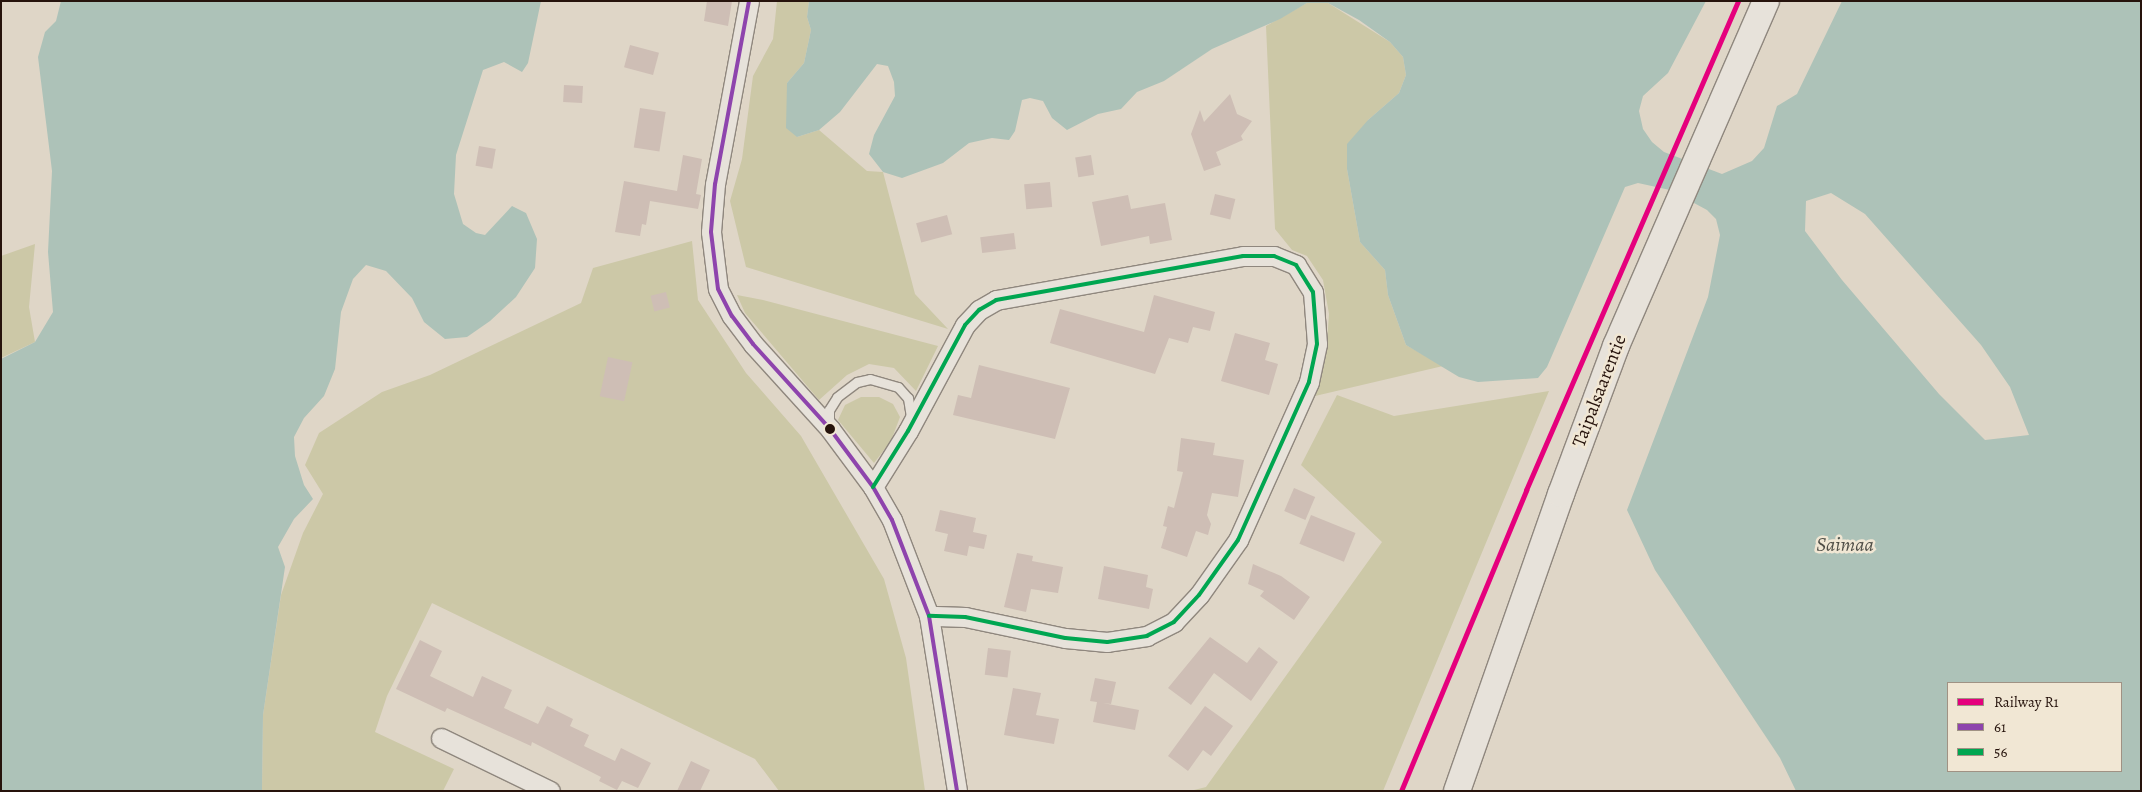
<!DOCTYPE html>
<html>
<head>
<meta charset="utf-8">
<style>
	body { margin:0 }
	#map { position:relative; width:2142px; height:792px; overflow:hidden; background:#dfd6c7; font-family:Alegreya,serif }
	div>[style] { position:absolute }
	.green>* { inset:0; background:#ccc8a7 }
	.water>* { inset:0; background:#adc2b8 }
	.building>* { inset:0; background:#cebeb5; transform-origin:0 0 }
	.roads { filter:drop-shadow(1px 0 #8f877e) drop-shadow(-1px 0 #8f877e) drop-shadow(0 1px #8f877e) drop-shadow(0 -1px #8f877e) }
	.lane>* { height:9px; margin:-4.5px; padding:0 4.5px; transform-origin:4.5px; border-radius:4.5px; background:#e7e2da }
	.street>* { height:19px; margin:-9.5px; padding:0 9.5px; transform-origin:9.5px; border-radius:9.5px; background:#e7e2da }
	.secondary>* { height:26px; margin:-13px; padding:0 13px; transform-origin:13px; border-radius:13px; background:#e7e2da }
	.bus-1>* { height:4px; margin:-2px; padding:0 2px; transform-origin:2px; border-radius:2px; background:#8e44ad }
	.bus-2>* { height:4px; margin:-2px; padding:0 2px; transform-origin:2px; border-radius:2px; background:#00a651 }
	.rail-1>* { height:5px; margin:-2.5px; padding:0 2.5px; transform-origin:2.5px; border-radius:2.5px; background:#e5007d }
	.dots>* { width:14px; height:14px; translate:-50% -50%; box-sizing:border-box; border:2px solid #f1e7d4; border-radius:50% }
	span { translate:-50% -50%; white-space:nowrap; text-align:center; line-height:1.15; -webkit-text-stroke:5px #f1e7d4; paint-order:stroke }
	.street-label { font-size:19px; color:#26130c }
	.water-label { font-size:20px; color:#4e4d46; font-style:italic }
	.frame { position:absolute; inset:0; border:2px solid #26130c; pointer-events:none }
	.legend { position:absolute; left:1947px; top:682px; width:175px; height:90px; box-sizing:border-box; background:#f1e7d4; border:1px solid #a09284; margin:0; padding:6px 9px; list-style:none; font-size:15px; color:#26130c }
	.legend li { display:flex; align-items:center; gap:10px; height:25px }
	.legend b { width:25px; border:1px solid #a09284 }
</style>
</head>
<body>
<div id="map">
	<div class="green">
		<div style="clip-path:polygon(777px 1px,809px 1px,807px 17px,811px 30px,804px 63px,787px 83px,797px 137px,819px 130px,867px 171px,883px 172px,915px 294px,948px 329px,746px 267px,730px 201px,742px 159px,753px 76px,773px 39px)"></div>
		<div style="clip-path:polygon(1307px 3px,1328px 3px,1390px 42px,1403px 57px,1406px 75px,1399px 93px,1368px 120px,1347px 169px,1360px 242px,1385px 270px,1388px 295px,1406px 345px,1443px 366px,1315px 396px,1326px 356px,1329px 314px,1323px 280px,1307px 256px,1292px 250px,1275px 229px,1266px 26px)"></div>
		<div style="clip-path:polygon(692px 241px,698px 300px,746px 373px,801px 436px,884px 579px,906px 658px,925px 791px,779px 791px,755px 759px,432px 603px,387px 696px,375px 732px,454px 769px,443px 791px,262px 791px,263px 715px,281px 595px,303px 533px,323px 494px,305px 465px,319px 433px,382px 392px,430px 375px,581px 303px,593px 268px)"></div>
		<div style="clip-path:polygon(35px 244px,29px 307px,35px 342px,1px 358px,1px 256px)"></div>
		<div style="clip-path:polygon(737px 295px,763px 300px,938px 346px,916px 391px,894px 368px,869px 364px,847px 375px,819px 400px,745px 313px)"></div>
		<div style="clip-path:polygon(1549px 391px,1383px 791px,1190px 791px,1206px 787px,1382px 542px,1301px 465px,1337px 395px,1394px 416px)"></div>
		<div style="clip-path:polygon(861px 397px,879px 397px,893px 404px,900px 417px,891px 441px,874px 463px,838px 420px,845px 405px)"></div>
	</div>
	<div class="water">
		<div style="clip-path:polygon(61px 1px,541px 1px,528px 63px,522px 72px,504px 62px,483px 70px,456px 155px,454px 194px,463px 224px,476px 233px,485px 235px,512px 206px,526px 213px,537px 239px,535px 268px,516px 297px,490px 321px,467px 337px,445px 339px,424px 322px,412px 298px,386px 271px,366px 265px,353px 279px,341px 312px,335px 369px,324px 396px,304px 418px,294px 437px,295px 456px,304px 485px,313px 499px,294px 519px,278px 547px,285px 567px,263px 715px,262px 791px,1px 791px,1px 359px,35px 342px,53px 312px,48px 252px,52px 171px,38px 57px,45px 32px,56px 21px)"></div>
		<div style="clip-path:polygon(evenodd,809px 1px,1706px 1px,1668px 73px,1643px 96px,1639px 111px,1643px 129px,1652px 142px,1664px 152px,1722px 174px,1752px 161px,1764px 148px,1777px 106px,1797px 94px,1842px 1px,2141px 1px,2141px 791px,1796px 791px,1780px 758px,1655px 570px,1627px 510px,1708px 297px,1720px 235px,1716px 219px,1707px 210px,1670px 190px,1638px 183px,1625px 187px,1547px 367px,1538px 378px,1478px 382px,1459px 377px,1406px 345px,1388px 295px,1385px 270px,1360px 242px,1347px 169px,1347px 144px,1368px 120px,1399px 93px,1406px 75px,1403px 57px,1390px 42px,1359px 20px,1328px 3px,1307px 3px,1280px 19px,1212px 49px,1164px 81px,1137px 92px,1121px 109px,1098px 114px,1067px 130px,1052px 118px,1043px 101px,1030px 98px,1022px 100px,1015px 131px,1009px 140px,992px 138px,969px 143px,943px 163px,902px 178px,883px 172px,869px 154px,874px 135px,895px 96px,894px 82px,888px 66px,877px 64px,840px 112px,819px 130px,797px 137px,786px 128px,787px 83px,804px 63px,811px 30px,807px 17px,809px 1px,1831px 193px,1865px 214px,1981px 345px,2010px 387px,2029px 435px,1985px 440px,1939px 394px,1842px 280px,1805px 231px,1806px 201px,1831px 193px,809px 1px,1948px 683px,2121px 683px,2121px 771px,1948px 771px,1948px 683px)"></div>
	</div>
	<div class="building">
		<div style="clip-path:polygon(707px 1px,732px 1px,728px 26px,704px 21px)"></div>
		<div style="left:630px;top:45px;width:30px;height:23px;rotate:15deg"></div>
		<div style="left:564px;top:85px;width:19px;height:17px;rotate:3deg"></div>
		<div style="clip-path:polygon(1230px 94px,1237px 114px,1252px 121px,1241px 136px,1243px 140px,1216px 152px,1221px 165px,1204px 171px,1191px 134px,1200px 110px,1204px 122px)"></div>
		<div style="left:640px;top:108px;width:26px;height:40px;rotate:9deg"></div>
		<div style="left:479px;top:146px;width:17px;height:20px;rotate:10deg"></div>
		<div style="clip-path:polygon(683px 155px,702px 159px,696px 194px,701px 195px,698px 209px,650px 201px,646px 225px,642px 224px,640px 236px,615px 232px,624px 181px,677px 191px)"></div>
		<div style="left:1091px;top:155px;width:20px;height:16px;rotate:81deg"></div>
		<div style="left:1050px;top:182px;width:25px;height:26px;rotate:85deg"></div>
		<div style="left:1215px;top:194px;width:21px;height:21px;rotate:14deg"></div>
		<div style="clip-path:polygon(1128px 195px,1131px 209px,1165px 203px,1172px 240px,1150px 244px,1149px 236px,1101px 246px,1092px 202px)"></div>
		<div style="left:947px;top:215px;width:20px;height:32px;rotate:75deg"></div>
		<div style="left:1014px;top:233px;width:16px;height:34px;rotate:83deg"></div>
		<div style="left:666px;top:292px;width:16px;height:16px;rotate:76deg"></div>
		<div style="clip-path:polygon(1154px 295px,1215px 312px,1210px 331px,1193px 327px,1188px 343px,1169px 338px,1155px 374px,1050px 343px,1060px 309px,1144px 332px)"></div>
		<div style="clip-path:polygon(1235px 333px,1270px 343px,1265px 360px,1278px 364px,1269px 395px,1221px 381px)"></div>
		<div style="left:608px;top:357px;width:25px;height:40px;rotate:12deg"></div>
		<div style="clip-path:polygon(979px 365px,1070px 388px,1055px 439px,953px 415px,958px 395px,971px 398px)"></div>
		<div style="clip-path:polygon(1181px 438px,1215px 443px,1213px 455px,1244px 460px,1238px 497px,1212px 493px,1207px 515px,1211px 524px,1208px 535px,1196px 531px,1187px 557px,1161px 548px,1167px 527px,1163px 526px,1168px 506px,1174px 508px,1183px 472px,1177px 471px)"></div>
		<div style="left:1294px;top:488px;width:23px;height:25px;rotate:23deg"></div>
		<div style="clip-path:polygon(940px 510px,976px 518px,973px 532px,987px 535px,984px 549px,969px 546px,967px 556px,944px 551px,948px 534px,935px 531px)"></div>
		<div style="left:1311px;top:515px;width:48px;height:31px;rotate:22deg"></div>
		<div style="clip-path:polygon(1017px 553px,1033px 556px,1032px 561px,1063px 567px,1058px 593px,1031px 589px,1026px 612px,1004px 607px)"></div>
		<div style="clip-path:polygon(1253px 564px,1281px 576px,1310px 597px,1294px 620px,1260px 596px,1264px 591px,1248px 584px)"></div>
		<div style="clip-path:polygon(1104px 566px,1148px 575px,1146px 587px,1153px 589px,1149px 609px,1098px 599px)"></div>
		<div style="clip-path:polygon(1210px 637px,1247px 663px,1259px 647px,1278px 662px,1251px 701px,1214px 673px,1191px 705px,1168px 688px)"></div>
		<div style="clip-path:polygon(420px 640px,442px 651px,430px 676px,473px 697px,482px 676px,512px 690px,504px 708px,538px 724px,547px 706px,573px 719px,570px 726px,589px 735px,584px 746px,615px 761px,621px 748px,651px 763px,638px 788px,622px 781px,617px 790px,599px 781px,601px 777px,532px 742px,531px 746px,447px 708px,445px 712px,396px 689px)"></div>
		<div style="left:988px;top:648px;width:23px;height:27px;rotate:7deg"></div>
		<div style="clip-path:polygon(1095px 678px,1116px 682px,1111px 704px,1103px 703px,1139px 710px,1135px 730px,1093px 722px,1097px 702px,1090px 701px)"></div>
		<div style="clip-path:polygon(1013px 688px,1041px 693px,1036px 715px,1059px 719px,1054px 744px,1004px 735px)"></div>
		<div style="clip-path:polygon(1205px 706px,1233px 726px,1211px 756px,1203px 750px,1188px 771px,1168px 756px)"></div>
		<div style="clip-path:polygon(691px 761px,710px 770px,700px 791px,677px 791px)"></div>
	</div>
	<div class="roads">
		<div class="lane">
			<div style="left:829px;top:426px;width:16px;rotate:-90deg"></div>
			<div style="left:829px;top:410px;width:15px;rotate:-58deg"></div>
			<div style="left:837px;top:397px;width:25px;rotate:-37deg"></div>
			<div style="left:857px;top:382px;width:13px;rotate:-13deg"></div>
			<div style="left:870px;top:379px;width:29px;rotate:16deg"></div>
			<div style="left:898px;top:387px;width:15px;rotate:48deg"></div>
			<div style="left:908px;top:398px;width:19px;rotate:81deg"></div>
		</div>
		<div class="street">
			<div style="left:749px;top:1px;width:186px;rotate:100.5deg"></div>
			<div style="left:715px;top:184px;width:48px;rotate:94.8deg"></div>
			<div style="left:711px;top:232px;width:57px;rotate:83deg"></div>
			<div style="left:718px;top:289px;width:30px;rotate:63deg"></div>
			<div style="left:732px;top:316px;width:35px;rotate:53deg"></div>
			<div style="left:753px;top:344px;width:115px;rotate:47.8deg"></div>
			<div style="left:830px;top:429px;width:72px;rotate:53.4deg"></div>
			<div style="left:873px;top:487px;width:38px;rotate:60deg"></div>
			<div style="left:892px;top:520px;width:103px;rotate:68.9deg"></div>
			<div style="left:929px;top:616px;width:177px;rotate:80.9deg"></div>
			<div style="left:873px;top:487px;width:66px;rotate:-58deg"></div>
			<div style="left:908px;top:431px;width:120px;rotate:-61.7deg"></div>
			<div style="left:965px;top:325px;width:21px;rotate:-47deg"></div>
			<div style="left:979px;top:310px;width:20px;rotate:-30deg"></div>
			<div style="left:996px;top:300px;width:251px;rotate:-10.1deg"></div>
			<div style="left:1243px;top:256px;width:31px"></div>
			<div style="left:1274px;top:256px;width:24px;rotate:22deg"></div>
			<div style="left:1296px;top:265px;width:32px;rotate:58deg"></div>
			<div style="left:1313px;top:292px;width:52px;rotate:85.6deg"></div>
			<div style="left:1317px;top:344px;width:39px;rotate:102deg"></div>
			<div style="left:1309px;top:382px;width:173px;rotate:114.2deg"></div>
			<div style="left:1238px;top:540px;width:67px;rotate:125.3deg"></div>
			<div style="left:1199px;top:595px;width:37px;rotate:133deg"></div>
			<div style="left:1174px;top:622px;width:30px;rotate:153deg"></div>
			<div style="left:1147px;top:636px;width:40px;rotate:171.5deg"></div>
			<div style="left:1107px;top:642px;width:42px;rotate:-174.6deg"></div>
			<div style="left:1065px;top:638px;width:102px;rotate:-168.1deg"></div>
			<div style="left:965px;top:617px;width:36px;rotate:-178deg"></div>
			<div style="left:441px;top:738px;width:121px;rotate:25.9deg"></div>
		</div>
		<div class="secondary">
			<div style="left:1457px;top:791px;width:315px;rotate:-70.7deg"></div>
			<div style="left:1561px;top:494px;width:158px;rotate:-69.6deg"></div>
			<div style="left:1616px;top:346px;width:376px;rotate:-66.5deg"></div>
		</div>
	</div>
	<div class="bus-1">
		<div style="left:749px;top:1px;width:186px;rotate:100.5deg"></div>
		<div style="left:715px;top:184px;width:48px;rotate:94.8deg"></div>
		<div style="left:711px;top:232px;width:57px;rotate:83deg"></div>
		<div style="left:718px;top:289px;width:30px;rotate:63deg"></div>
		<div style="left:732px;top:316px;width:35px;rotate:53deg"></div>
		<div style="left:753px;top:344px;width:115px;rotate:47.8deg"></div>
		<div style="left:830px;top:429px;width:72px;rotate:53.4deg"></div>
		<div style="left:873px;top:487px;width:38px;rotate:60deg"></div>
		<div style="left:892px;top:520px;width:103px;rotate:68.9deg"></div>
		<div style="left:929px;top:616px;width:177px;rotate:80.9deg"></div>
	</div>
	<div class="bus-2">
		<div style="left:873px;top:487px;width:66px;rotate:-58deg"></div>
		<div style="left:908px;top:431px;width:120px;rotate:-61.7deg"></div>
		<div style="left:965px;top:325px;width:21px;rotate:-47deg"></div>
		<div style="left:979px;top:310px;width:20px;rotate:-30deg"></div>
		<div style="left:996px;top:300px;width:251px;rotate:-10.1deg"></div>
		<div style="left:1243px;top:256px;width:31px"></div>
		<div style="left:1274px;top:256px;width:24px;rotate:22deg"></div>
		<div style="left:1296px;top:265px;width:32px;rotate:58deg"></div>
		<div style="left:1313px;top:292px;width:52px;rotate:85.6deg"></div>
		<div style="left:1317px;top:344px;width:39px;rotate:102deg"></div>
		<div style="left:1309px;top:382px;width:173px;rotate:114.2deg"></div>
		<div style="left:1238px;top:540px;width:67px;rotate:125.3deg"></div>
		<div style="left:1199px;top:595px;width:37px;rotate:133deg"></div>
		<div style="left:1174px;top:622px;width:30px;rotate:153deg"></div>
		<div style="left:1147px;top:636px;width:40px;rotate:171.5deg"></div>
		<div style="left:1107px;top:642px;width:42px;rotate:-174.6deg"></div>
		<div style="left:1065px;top:638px;width:102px;rotate:-168.1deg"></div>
		<div style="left:965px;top:617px;width:36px;rotate:-178deg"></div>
	</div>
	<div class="rail-1">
		<div style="left:1401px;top:791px;width:326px;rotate:-67.4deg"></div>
		<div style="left:1526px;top:490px;width:533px;rotate:-66.56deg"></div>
	</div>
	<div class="dots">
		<div style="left:830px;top:429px;background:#26130c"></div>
	</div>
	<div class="street-label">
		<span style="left:1600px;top:391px;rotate:-69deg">Taipalsaarentie</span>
	</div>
	<div class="water-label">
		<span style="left:1845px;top:544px">Saimaa</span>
	</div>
	<div class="frame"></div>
	<ul class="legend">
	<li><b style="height:6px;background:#e5007d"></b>Railway R1</li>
	<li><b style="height:6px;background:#8e44ad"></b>61</li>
	<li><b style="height:6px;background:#00a651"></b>56</li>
	</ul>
</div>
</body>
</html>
